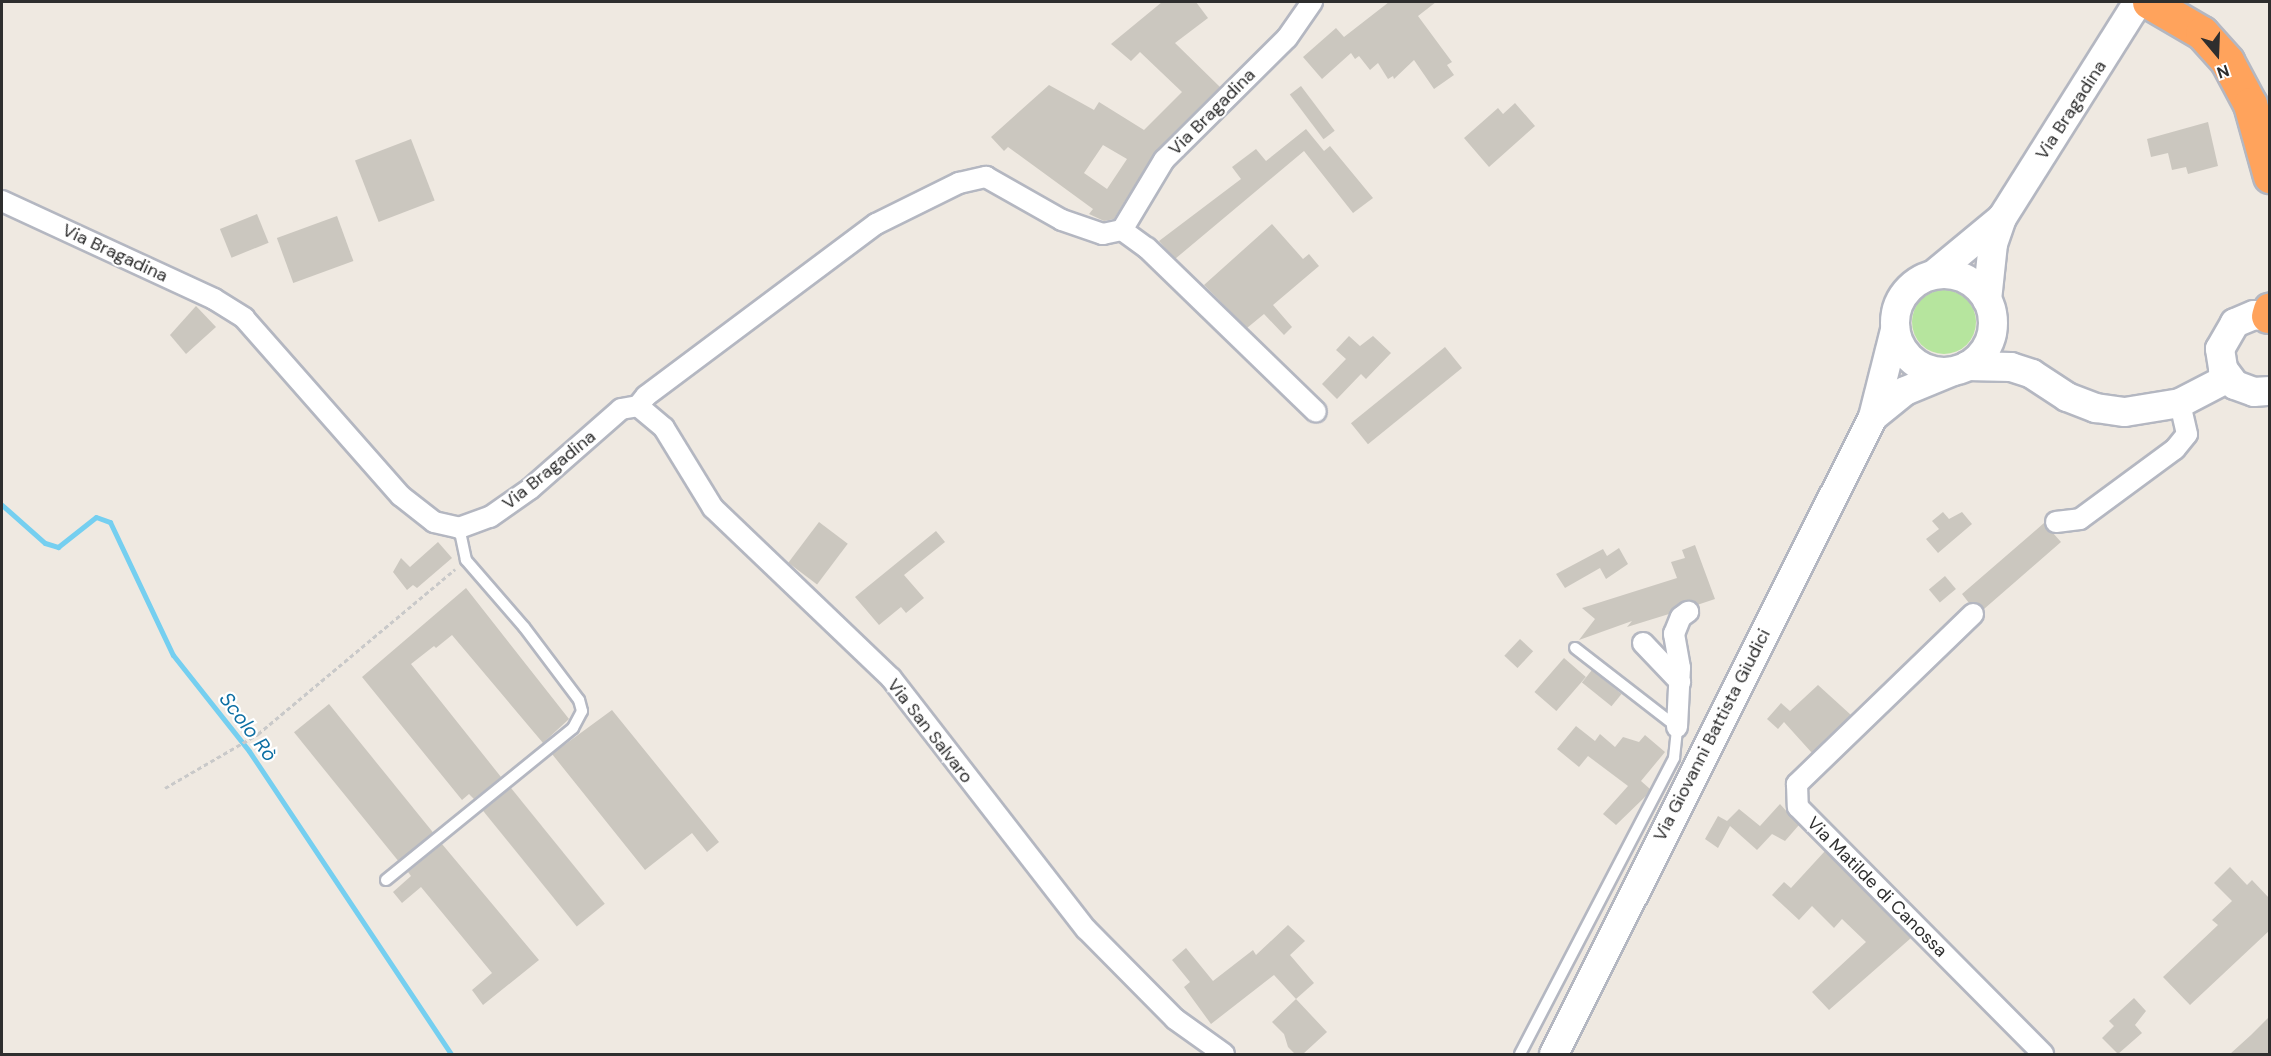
<!DOCTYPE html>
<html>
<head>
<meta charset="utf-8">
<style>
	body { margin:0 }
	#map { position:relative; width:2271px; height:1056px; overflow:hidden; background:#efe9e1; font-family:"DM Sans",sans-serif }
	div>[style] { position:absolute }
	.green>* { inset:0; background:#b6e59e }
	.round { border-radius:50% }
	.stream>* { height:5px; margin:-2.5px; padding:0 2.5px; transform-origin:2.5px; border-radius:2.5px; background:#75cff0 }
	.building>* { inset:0; background:#cbc7bf; transform-origin:0 0 }
	.path>* { height:3px; margin-top:-1.5px; transform-origin:0; background:repeating-linear-gradient(90deg,#c9c9c9 0 4.5px,transparent 0 7.5px) }
	.roads { filter:drop-shadow(2px 0 #b4b7c1) drop-shadow(-2px 0 #b4b7c1) drop-shadow(0 2px #b4b7c1) drop-shadow(0 -2px #b4b7c1) }
	.lane>* { height:10px; margin:-5px; padding:0 5px; transform-origin:5px; border-radius:5px; background:#fff }
	.street>* { height:20px; margin:-10px; padding:0 10px; transform-origin:10px; border-radius:10px; background:#fff }
	.secondary>* { height:28px; margin:-14px; padding:0 14px; transform-origin:14px; border-radius:14px; background:#fff }
	.secondary>.ring { margin:-14px; padding:0; box-sizing:content-box; background:none; border:28px solid #fff; border-radius:50% }
	.highway>* { height:33px; margin:-16.5px; padding:0 16.5px; transform-origin:16.5px; border-radius:16.5px; background:#ffa35c }
	span { translate:-50% -50%; white-space:nowrap; text-align:center; line-height:1.15; -webkit-text-stroke:4.5px #fff; paint-order:stroke }
	.street-label { font-size:18px; color:#2e2e2e }
	.water-label { font-size:20px; color:#0d6fa3; font-style:italic }
	.frame { position:absolute; inset:0; border:3px solid #2e2e2e; pointer-events:none }
	.north { position:absolute; left:2187px; top:24px; width:60px; height:60px; -webkit-text-stroke:4px #fff; paint-order:stroke; rotate:161deg; font-size:16px; font-weight:700; line-height:24px; text-align:center; color:#2e2e2e }
	.north::after { content:''; display:block; margin:auto; width:21px; height:27px; background:#2e2e2e; clip-path:polygon(50% 0,100% 100%,50% 72%,0 100%) }
</style>
</head>
<body>
<div id="map">
	<div class="green">
		<div class="round" style="left:1912px;top:290px;width:64px;height:64px"></div>
	</div>
	<div class="stream">
		<div style="left:2px;top:505px;width:57px;rotate:41.5deg"></div>
		<div style="left:45px;top:543px;width:14px;rotate:17deg"></div>
		<div style="left:58px;top:547px;width:48px;rotate:-38.3deg"></div>
		<div style="left:96px;top:517px;width:15px;rotate:20deg"></div>
		<div style="left:110px;top:522px;width:147px;rotate:64.7deg"></div>
		<div style="left:173px;top:655px;width:122px;rotate:51.6deg"></div>
		<div style="left:249px;top:751px;width:364px;rotate:56.3deg"></div>
	</div>
	<div class="building">
		<div style="clip-path:polygon(evenodd,1162px 2px,1196px 2px,1208px 18px,1175px 43px,1220px 87px,1155px 152px,1114px 219px,1104px 221px,1089px 214px,1093px 209px,1008px 147px,1004px 151px,991px 137px,1049px 85px,1094px 110px,1099px 102px,1144px 130px,1182px 92px,1140px 52px,1131px 61px,1111px 44px,1162px 2px,1103px 145px,1127px 159px,1107px 189px,1084px 173px,1103px 145px)"></div>
		<div style="clip-path:polygon(1389px 2px,1436px 2px,1418px 16px,1452px 62px,1447px 65px,1454px 75px,1434px 89px,1414px 60px,1394px 79px,1393px 76px,1388px 79px,1378px 63px,1370px 70px,1359px 56px,1355px 59px,1351px 53px,1322px 79px,1303px 57px,1336px 28px,1344px 37px)"></div>
		<div style="left:1301px;top:86px;width:56px;height:14px;rotate:53deg"></div>
		<div style="clip-path:polygon(1515px 103px,1535px 126px,1489px 167px,1464px 138px,1498px 108px,1503px 114px)"></div>
		<div style="clip-path:polygon(2208px 122px,2218px 166px,2188px 174px,2186px 167px,2172px 170px,2168px 153px,2151px 157px,2147px 139px)"></div>
		<div style="clip-path:polygon(1306px 129px,1324px 151px,1330px 146px,1373px 198px,1353px 213px,1304px 151px,1175px 259px,1159px 241px,1241px 179px,1232px 167px,1256px 149px,1266px 161px)"></div>
		<div style="left:411px;top:139px;width:66px;height:60px;rotate:69deg"></div>
		<div style="left:257px;top:214px;width:31px;height:40px;rotate:68deg"></div>
		<div style="left:337px;top:216px;width:48px;height:64px;rotate:70deg"></div>
		<div style="clip-path:polygon(1272px 224px,1303px 259px,1309px 254px,1319px 266px,1273px 305px,1292px 327px,1284px 335px,1264px 314px,1247px 328px,1204px 285px)"></div>
		<div style="clip-path:polygon(196px 306px,216px 327px,186px 354px,170px 335px)"></div>
		<div style="clip-path:polygon(1349px 336px,1360px 346px,1373px 336px,1391px 353px,1366px 379px,1361px 374px,1337px 399px,1322px 384px,1346px 359px,1336px 350px)"></div>
		<div style="left:1445px;top:347px;width:27px;height:121px;rotate:51deg"></div>
		<div style="clip-path:polygon(1943px 512px,1949px 519px,1962px 512px,1972px 524px,1938px 553px,1926px 539px,1939px 529px,1932px 521px)"></div>
		<div style="left:819px;top:522px;width:36px;height:51px;rotate:37deg"></div>
		<div style="clip-path:polygon(2044px 523px,2061px 542px,1984px 609px,1977px 603px,1969px 603px,1962px 594px)"></div>
		<div style="clip-path:polygon(936px 531px,945px 542px,904px 575px,924px 598px,906px 613px,901px 607px,879px 625px,855px 597px)"></div>
		<div style="clip-path:polygon(438px 542px,452px 558px,417px 588px,413px 585px,407px 590px,393px 572px,401px 558px,410px 567px)"></div>
		<div style="clip-path:polygon(1695px 545px,1715px 599px,1697px 605px,1686px 600px,1669px 614px,1627px 627px,1632px 621px,1579px 640px,1595px 619px,1582px 608px,1677px 578px,1671px 562px,1685px 558px,1682px 550px)"></div>
		<div style="clip-path:polygon(1619px 548px,1628px 564px,1606px 579px,1600px 568px,1565px 588px,1556px 574px,1603px 549px,1607px 556px)"></div>
		<div style="left:1945px;top:576px;width:17px;height:21px;rotate:50deg"></div>
		<div style="clip-path:polygon(466px 588px,569px 719px,543px 743px,452px 635px,436px 648px,434px 646px,411px 664px,501px 777px,474px 799px,469px 794px,462px 800px,362px 677px)"></div>
		<div style="left:1520px;top:639px;width:18px;height:23px;rotate:43deg"></div>
		<div style="left:1564px;top:658px;width:29px;height:45px;rotate:41deg"></div>
		<div style="left:1592px;top:670px;width:38px;height:16px;rotate:39deg"></div>
		<div style="clip-path:polygon(1818px 685px,1851px 715px,1812px 753px,1784px 722px,1778px 729px,1767px 719px,1781px 703px,1790px 711px)"></div>
		<div style="left:329px;top:704px;width:166px;height:45px;rotate:51deg"></div>
		<div style="clip-path:polygon(612px 710px,719px 842px,707px 852px,692px 833px,645px 870px,552px 754px)"></div>
		<div style="clip-path:polygon(1576px 726px,1595px 741px,1600px 734px,1615px 747px,1623px 737px,1639px 742px,1645px 735px,1665px 752px,1641px 781px,1650px 789px,1646px 796px,1616px 825px,1603px 814px,1628px 786px,1588px 756px,1579px 767px,1557px 749px)"></div>
		<div style="left:511px;top:788px;width:149px;height:36px;rotate:51deg"></div>
		<div style="clip-path:polygon(1780px 804px,1799px 825px,1785px 841px,1772px 834px,1757px 850px,1730px 826px,1718px 848px,1705px 839px,1718px 816px,1727px 821px,1739px 809px,1760px 826px)"></div>
		<div style="clip-path:polygon(442px 844px,539px 960px,483px 1005px,472px 990px,492px 973px,421px 887px,402px 903px,393px 892px,411px 876px,408px 872px)"></div>
		<div style="clip-path:polygon(1825px 851px,1911px 938px,1829px 1010px,1812px 992px,1866px 942px,1842px 919px,1834px 928px,1812px 906px,1799px 920px,1772px 895px,1784px 882px,1791px 888px)"></div>
		<div style="clip-path:polygon(2230px 867px,2247px 885px,2252px 880px,2270px 899px,2270px 930px,2190px 1005px,2163px 977px,2218px 925px,2212px 920px,2232px 901px,2214px 883px)"></div>
		<div style="clip-path:polygon(1288px 925px,1305px 941px,1290px 955px,1314px 983px,1296px 999px,1274px 975px,1211px 1024px,1184px 987px,1190px 982px,1172px 960px,1186px 948px,1213px 981px,1253px 950px,1256px 955px)"></div>
		<div style="clip-path:polygon(2134px 998px,2146px 1011px,2135px 1025px,2142px 1033px,2118px 1054px,2102px 1038px,2114px 1026px,2109px 1021px)"></div>
		<div style="clip-path:polygon(1296px 999px,1327px 1032px,1303px 1054px,1295px 1054px,1288px 1047px,1284px 1034px,1272px 1022px)"></div>
		<div style="clip-path:polygon(2270px 1016px,2270px 1054px,2230px 1054px,2251px 1035px)"></div>
	</div>
	<div class="path">
		<div style="left:165px;top:788px;width:108px;rotate:-30.1deg"></div>
		<div style="left:258px;top:734px;width:257px;rotate:-39.9deg"></div>
	</div>
	<div class="roads">
		<div class="lane">
			<div style="left:386px;top:880px;width:241px;rotate:-39.1deg"></div>
			<div style="left:573px;top:728px;width:19px;rotate:-62deg"></div>
			<div style="left:582px;top:711px;width:11px;rotate:-105deg"></div>
			<div style="left:579px;top:700px;width:91px;rotate:-127deg"></div>
			<div style="left:524px;top:627px;width:89px;rotate:-130.9deg"></div>
			<div style="left:466px;top:560px;width:33px;rotate:-102deg"></div>
			<div style="left:1520px;top:1054px;width:334px;rotate:-62.5deg"></div>
			<div style="left:1674px;top:758px;width:31px;rotate:-84deg"></div>
			<div style="left:1677px;top:727px;width:129px;rotate:-142.2deg"></div>
		</div>
		<div class="street">
			<div style="left:2px;top:201px;width:234px;rotate:24.8deg"></div>
			<div style="left:214px;top:299px;width:36px;rotate:32deg"></div>
			<div style="left:244px;top:318px;width:237px;rotate:48.6deg"></div>
			<div style="left:401px;top:496px;width:42px;rotate:38.2deg"></div>
			<div style="left:434px;top:522px;width:26px;rotate:13deg"></div>
			<div style="left:459px;top:528px;width:33px;rotate:-20deg"></div>
			<div style="left:490px;top:517px;width:49px;rotate:-35deg"></div>
			<div style="left:530px;top:489px;width:121px;rotate:-41.3deg"></div>
			<div style="left:621px;top:409px;width:17px;rotate:-10deg"></div>
			<div style="left:638px;top:406px;width:13px;rotate:-51deg"></div>
			<div style="left:646px;top:396px;width:287px;rotate:-36.8deg"></div>
			<div style="left:876px;top:224px;width:93px;rotate:-26.3deg"></div>
			<div style="left:959px;top:183px;width:28px;rotate:-13deg"></div>
			<div style="left:986px;top:177px;width:87px;rotate:29.5deg"></div>
			<div style="left:1062px;top:220px;width:43px;rotate:18.9deg"></div>
			<div style="left:1103px;top:234px;width:19px;rotate:-12deg"></div>
			<div style="left:1122px;top:230px;width:82px;rotate:-59deg"></div>
			<div style="left:1164px;top:160px;width:173px;rotate:-44.8deg"></div>
			<div style="left:1287px;top:38px;width:44px;rotate:-55.2deg"></div>
			<div style="left:1122px;top:230px;width:31px;rotate:36deg"></div>
			<div style="left:1147px;top:248px;width:235px;rotate:44.1deg"></div>
			<div style="left:638px;top:406px;width:34px;rotate:40deg"></div>
			<div style="left:664px;top:428px;width:94px;rotate:58.5deg"></div>
			<div style="left:713px;top:508px;width:246px;rotate:43.7deg"></div>
			<div style="left:891px;top:678px;width:318px;rotate:52.2deg"></div>
			<div style="left:1086px;top:929px;width:127px;rotate:45.3deg"></div>
			<div style="left:1175px;top:1019px;width:60px;rotate:35.5deg"></div>
			<div style="left:2056px;top:522px;width:24px;rotate:-7deg"></div>
			<div style="left:2080px;top:519px;width:118px;rotate:-36.4deg"></div>
			<div style="left:2175px;top:449px;width:19px;rotate:-51deg"></div>
			<div style="left:2187px;top:434px;width:32px;rotate:-103deg"></div>
			<div style="left:1973px;top:614px;width:245px;rotate:136deg"></div>
			<div style="left:1797px;top:784px;width:23px;rotate:88deg"></div>
			<div style="left:1798px;top:807px;width:348px;rotate:45.2deg"></div>
			<div style="left:1643px;top:643px;width:54px;rotate:46.5deg"></div>
			<div style="left:1677px;top:727px;width:59px;rotate:-87.1deg"></div>
			<div style="left:1680px;top:668px;width:35px;rotate:-100deg"></div>
			<div style="left:1674px;top:634px;width:18px;rotate:-68deg"></div>
			<div style="left:1681px;top:617px;width:9px;rotate:-36deg"></div>
		</div>
		<div class="secondary">
			<div class="ring" style="left:1895px;top:274px;width:70px;height:70px"></div>
			<div style="left:1933px;top:275px;width:89px;rotate:-39.6deg"></div>
			<div style="left:2002px;top:218px;width:255px;rotate:-57.8deg"></div>
			<div style="left:1987px;top:300px;width:56px;rotate:-83.9deg"></div>
			<div style="left:1993px;top:244px;width:28px;rotate:-71deg"></div>
			<div style="left:2270px;top:317px;width:16px;rotate:-173deg"></div>
			<div style="left:2254px;top:315px;width:21px;rotate:157deg"></div>
			<div style="left:2235px;top:323px;width:30px;rotate:120deg"></div>
			<div style="left:2220px;top:349px;width:20px;rotate:81deg"></div>
			<div style="left:2223px;top:369px;width:20px;rotate:53deg"></div>
			<div style="left:2235px;top:385px;width:20px;rotate:20deg"></div>
			<div style="left:2254px;top:392px;width:16px;rotate:-4deg"></div>
			<div style="left:1967px;top:366px;width:44px;rotate:1.3deg"></div>
			<div style="left:2011px;top:367px;width:22px;rotate:18deg"></div>
			<div style="left:2032px;top:374px;width:42px;rotate:33.3deg"></div>
			<div style="left:2067px;top:397px;width:31px;rotate:21deg"></div>
			<div style="left:2096px;top:408px;width:29px;rotate:8deg"></div>
			<div style="left:2125px;top:412px;width:56px;rotate:-9.3deg"></div>
			<div style="left:2180px;top:403px;width:54px;rotate:-27.5deg"></div>
			<div style="left:1873px;top:417px;width:41px;rotate:-39.1deg"></div>
			<div style="left:1905px;top:391px;width:50px;rotate:-22.4deg"></div>
			<div style="left:1554px;top:1054px;width:712px;rotate:-63.4deg"></div>
			<div style="left:1873px;top:417px;width:90px;rotate:-75.8deg"></div>
		</div>
		<div class="highway">
			<div style="left:2149px;top:2px;width:61px;rotate:30.3deg"></div>
			<div style="left:2202px;top:33px;width:38px;rotate:48deg"></div>
			<div style="left:2227px;top:61px;width:49px;rotate:61.9deg"></div>
			<div style="left:2250px;top:104px;width:75px;rotate:74.5deg"></div>
			<div style="left:2268px;top:316px;width:7px;rotate:-74deg"></div>
		</div>
	</div>
	<div class="street-label">
		<span style="left:2071px;top:110px;rotate:-57deg">Via Bragadina</span>
		<span style="left:1212px;top:112px;rotate:-45deg">Via Bragadina</span>
		<span style="left:115px;top:253px;rotate:25deg">Via Bragadina</span>
		<span style="left:549px;top:470px;rotate:-39deg">Via Bragadina</span>
		<span style="left:930px;top:731px;rotate:52deg">Via San Salvaro</span>
		<span style="left:1712px;top:735px;rotate:-63deg">Via Giovanni Battista Giudici</span>
		<span style="left:1877px;top:887px;rotate:45deg">Via Matilde di Canossa</span>
	</div>
	<div class="water-label">
		<span style="left:248px;top:727px;rotate:53deg">Scolo Rò</span>
	</div>
	<div class="frame"></div>
	<div class="north">N</div>
</div>
</body>
</html>
